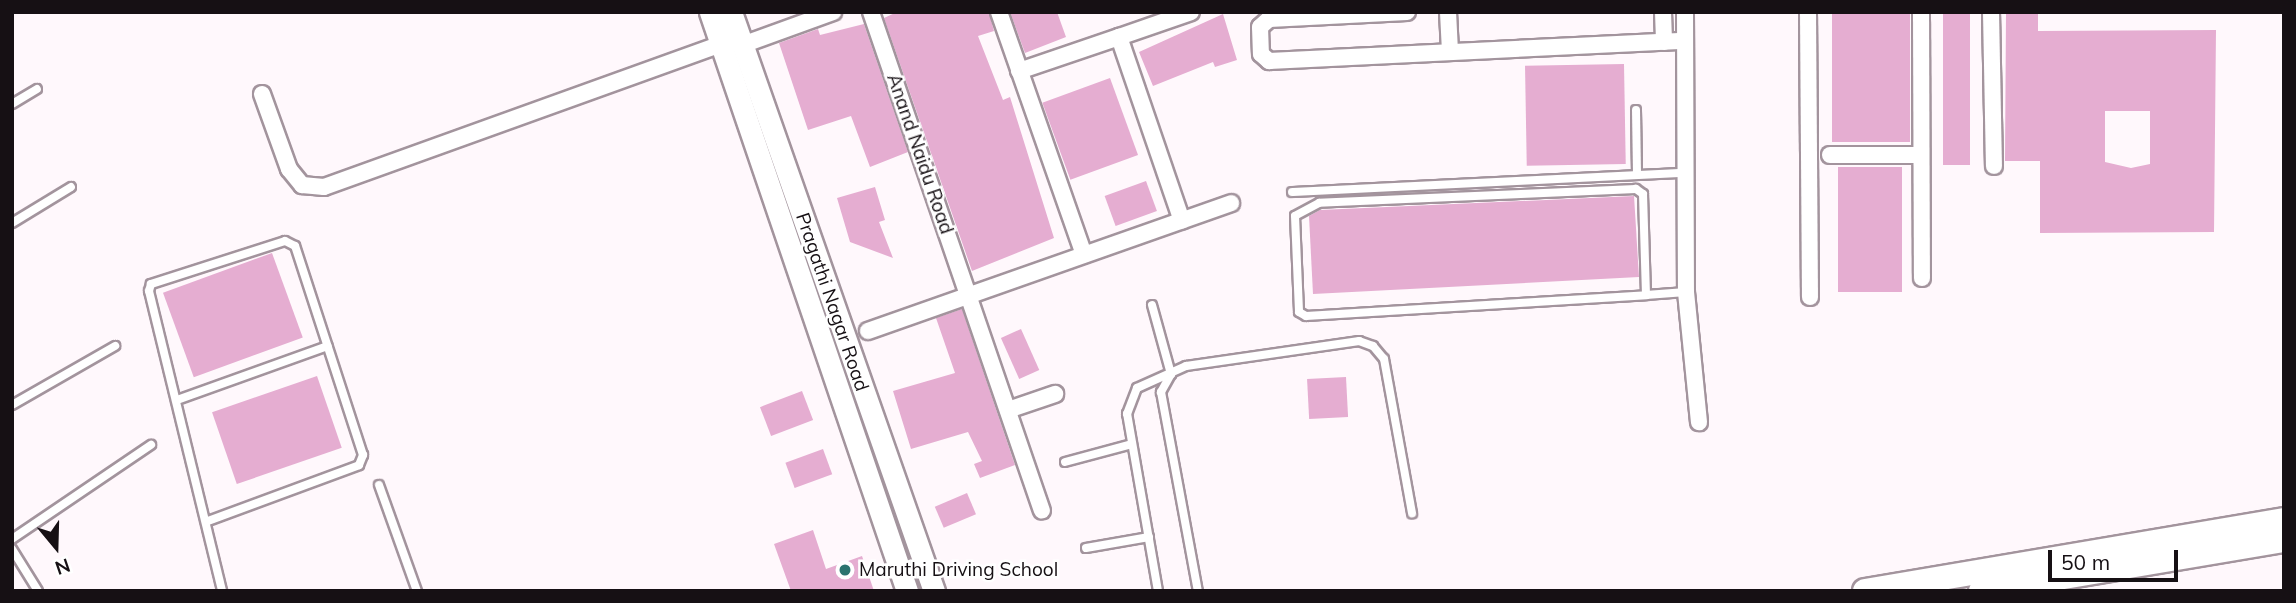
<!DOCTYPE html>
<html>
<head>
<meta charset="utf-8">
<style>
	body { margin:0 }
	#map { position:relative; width:2296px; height:603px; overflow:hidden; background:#fff8fc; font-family:Mulish,sans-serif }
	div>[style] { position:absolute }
	.building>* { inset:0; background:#e5add1; transform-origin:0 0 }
	.roads { filter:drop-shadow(2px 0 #a3949d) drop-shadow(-2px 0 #a3949d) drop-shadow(0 2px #a3949d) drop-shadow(0 -2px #a3949d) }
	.lane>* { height:8px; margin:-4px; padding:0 4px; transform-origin:4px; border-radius:4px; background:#fff }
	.street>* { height:16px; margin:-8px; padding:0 8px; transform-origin:8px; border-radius:8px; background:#fff }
	.secondary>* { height:21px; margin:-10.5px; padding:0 10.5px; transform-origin:10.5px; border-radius:10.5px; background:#fff }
	.primary>* { height:24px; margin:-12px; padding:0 12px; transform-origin:12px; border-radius:12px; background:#fff }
	.dots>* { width:19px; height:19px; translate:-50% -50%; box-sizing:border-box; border:4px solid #fff; border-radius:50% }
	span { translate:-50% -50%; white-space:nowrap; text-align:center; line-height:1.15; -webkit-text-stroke:5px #fff; paint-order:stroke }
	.street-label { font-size:19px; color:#161014 }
	.poi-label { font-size:19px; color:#161014 }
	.left { translate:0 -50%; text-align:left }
	.frame { position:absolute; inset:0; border:14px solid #161014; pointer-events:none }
	.north { position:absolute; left:21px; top:512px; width:70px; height:70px; -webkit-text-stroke:5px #fff; paint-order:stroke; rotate:161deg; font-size:19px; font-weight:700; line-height:28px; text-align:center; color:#161014 }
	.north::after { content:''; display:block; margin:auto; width:24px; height:32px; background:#161014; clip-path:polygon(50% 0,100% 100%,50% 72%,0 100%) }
	.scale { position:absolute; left:2048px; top:550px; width:130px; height:32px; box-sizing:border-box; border:4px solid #161014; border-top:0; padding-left:9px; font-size:21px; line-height:24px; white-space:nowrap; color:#161014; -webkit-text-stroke:5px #fff; paint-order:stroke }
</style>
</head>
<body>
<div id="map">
	<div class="building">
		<div style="clip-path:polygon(897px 12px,989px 12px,994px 31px,978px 36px,1003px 100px,1010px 97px,1054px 238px,972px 271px,884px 18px)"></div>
		<div style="clip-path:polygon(1010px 12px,1057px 12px,1066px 37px,1025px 53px)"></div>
		<div style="left:1832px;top:12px;width:78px;height:130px"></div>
		<div style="left:1943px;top:12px;width:27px;height:153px"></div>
		<div style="clip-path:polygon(evenodd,2006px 12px,2038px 12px,2038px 31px,2216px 30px,2214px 232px,2040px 233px,2040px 161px,2005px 161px,2006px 12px,2105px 111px,2150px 111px,2150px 164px,2131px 168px,2105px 162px,2105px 111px)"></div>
		<div style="clip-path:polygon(1223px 14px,1237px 60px,1215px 67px,1213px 62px,1153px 86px,1139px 52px)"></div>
		<div style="clip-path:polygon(864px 24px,908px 152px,870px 167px,851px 116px,808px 130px,779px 43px,818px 29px,820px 35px)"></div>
		<div style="left:1624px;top:64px;width:100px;height:99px;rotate:89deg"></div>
		<div style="left:1110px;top:78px;width:82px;height:72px;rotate:70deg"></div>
		<div style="left:1902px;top:167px;width:125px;height:64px;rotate:90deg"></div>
		<div style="left:1146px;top:181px;width:32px;height:44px;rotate:70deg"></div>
		<div style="clip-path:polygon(875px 187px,885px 220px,879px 222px,893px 258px,850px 242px,837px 198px)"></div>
		<div style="clip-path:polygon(1634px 196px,1639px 277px,1313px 294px,1309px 216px,1320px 210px)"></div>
		<div style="left:272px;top:253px;width:90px;height:116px;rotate:70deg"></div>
		<div style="clip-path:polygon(962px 309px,1015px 465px,980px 478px,974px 464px,982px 461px,968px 432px,911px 449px,893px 391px,955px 373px,936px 318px)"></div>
		<div style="left:1021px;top:329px;width:45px;height:22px;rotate:66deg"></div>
		<div style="left:317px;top:376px;width:76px;height:111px;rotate:71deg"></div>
		<div style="left:1346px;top:377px;width:40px;height:39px;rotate:87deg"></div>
		<div style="left:802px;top:391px;width:31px;height:45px;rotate:69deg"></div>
		<div style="left:823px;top:449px;width:27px;height:40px;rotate:70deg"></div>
		<div style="left:967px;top:493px;width:23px;height:35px;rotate:67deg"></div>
		<div style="clip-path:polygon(813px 530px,826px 569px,862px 556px,874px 591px,791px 591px,774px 544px)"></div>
	</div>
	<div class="roads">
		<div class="lane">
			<div style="left:12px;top:104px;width:29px;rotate:-31deg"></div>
			<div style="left:1636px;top:110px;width:65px;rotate:89.1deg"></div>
			<div style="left:1292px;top:192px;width:394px;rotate:-2.8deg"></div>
			<div style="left:12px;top:223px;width:69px;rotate:-31.4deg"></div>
			<div style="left:1646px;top:295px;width:101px;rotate:-91.7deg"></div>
			<div style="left:1643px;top:194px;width:9px;rotate:-144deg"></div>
			<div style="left:1636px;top:189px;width:317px;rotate:177.5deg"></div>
			<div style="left:1319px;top:203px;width:27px;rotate:152deg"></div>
			<div style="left:1295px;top:216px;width:96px;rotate:87.6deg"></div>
			<div style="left:1299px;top:312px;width:8px;rotate:30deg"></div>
			<div style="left:1306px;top:316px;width:341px;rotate:-3.5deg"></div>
			<div style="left:1646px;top:295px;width:40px;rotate:-4.3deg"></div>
			<div style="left:1152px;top:305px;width:72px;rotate:74.6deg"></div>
			<div style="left:1171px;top:374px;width:21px;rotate:119deg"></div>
			<div style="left:1161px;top:392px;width:202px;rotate:79.5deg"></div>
			<div style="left:177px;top:400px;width:160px;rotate:-19.7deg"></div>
			<div style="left:12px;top:405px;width:119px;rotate:-29.8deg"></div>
			<div style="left:1065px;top:462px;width:69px;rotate:-15deg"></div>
			<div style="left:379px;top:485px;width:113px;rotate:70.3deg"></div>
			<div style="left:208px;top:521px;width:161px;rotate:-20.3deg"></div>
			<div style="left:359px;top:465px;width:11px;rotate:-68deg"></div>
			<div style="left:363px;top:455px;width:220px;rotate:-108deg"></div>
			<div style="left:295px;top:246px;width:11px;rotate:-153deg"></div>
			<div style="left:285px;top:241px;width:141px;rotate:162.2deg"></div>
			<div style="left:151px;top:284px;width:7px;rotate:106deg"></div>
			<div style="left:149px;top:291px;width:309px;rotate:76.3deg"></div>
			<div style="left:12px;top:539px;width:168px;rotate:-34.1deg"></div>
			<div style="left:1086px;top:548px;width:64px;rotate:-9.9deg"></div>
			<div style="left:12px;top:549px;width:49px;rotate:58.2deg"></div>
			<div style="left:1158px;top:591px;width:180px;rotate:-99.9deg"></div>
			<div style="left:1127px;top:414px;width:28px;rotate:-69deg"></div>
			<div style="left:1137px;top:388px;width:54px;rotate:-24.2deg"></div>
			<div style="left:1186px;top:366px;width:175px;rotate:-8.2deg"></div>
			<div style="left:1359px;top:341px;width:15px;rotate:20deg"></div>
			<div style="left:1373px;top:346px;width:17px;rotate:50deg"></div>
			<div style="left:1384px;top:359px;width:157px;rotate:79.7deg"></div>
		</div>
		<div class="street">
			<div style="left:871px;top:12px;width:527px;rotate:71.08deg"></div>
			<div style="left:999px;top:12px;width:257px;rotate:70.7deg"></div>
			<div style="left:1407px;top:12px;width:138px;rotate:177.1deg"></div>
			<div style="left:1269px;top:19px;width:12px;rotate:138deg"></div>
			<div style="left:1260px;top:27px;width:27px;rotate:88deg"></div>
			<div style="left:1261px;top:54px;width:11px;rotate:41deg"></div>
			<div style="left:1269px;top:61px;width:416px;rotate:-2.8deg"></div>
			<div style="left:1448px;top:12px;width:40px;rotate:87.1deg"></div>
			<div style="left:1663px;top:12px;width:30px;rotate:88deg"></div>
			<div style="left:1685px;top:12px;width:280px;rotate:89.8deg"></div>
			<div style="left:1686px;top:292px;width:131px;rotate:84.3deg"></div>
			<div style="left:1808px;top:12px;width:285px;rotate:89.6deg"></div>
			<div style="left:1921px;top:12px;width:266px;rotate:89.8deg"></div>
			<div style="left:1991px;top:12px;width:154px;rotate:88.9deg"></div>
			<div style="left:1119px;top:37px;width:76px;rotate:-19.1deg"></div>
			<div style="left:742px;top:45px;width:97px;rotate:-19.9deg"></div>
			<div style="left:1019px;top:71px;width:106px;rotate:-18.8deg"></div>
			<div style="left:1119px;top:37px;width:194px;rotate:71.1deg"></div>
			<div style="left:262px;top:94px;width:80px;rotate:70.2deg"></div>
			<div style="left:289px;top:169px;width:21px;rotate:51deg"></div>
			<div style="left:302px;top:185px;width:22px;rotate:5deg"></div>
			<div style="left:324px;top:187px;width:423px;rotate:-19.8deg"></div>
			<div style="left:1830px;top:155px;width:91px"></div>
			<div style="left:868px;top:331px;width:385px;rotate:-19.4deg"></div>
			<div style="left:1008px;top:410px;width:50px;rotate:-18.8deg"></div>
		</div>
		<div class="secondary">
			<div style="left:710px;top:12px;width:612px;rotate:71.21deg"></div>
			<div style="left:731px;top:12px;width:614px;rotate:70.68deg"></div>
		</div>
		<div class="primary">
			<div style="left:1865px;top:591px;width:425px;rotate:-9.6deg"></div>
			<div style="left:1981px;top:591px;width:307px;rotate:-9.6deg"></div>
		</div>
	</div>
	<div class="dots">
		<div style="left:845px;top:570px;background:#2b746f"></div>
	</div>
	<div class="street-label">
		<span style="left:920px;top:154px;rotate:71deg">Anand Naidu Road</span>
		<span style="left:832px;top:302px;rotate:71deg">Pragathi Nagar Road</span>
	</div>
	<div class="poi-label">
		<span class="left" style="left:859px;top:570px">Maruthi Driving School</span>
	</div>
	<div class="frame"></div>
	<div class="north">N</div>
	<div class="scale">50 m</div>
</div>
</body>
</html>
